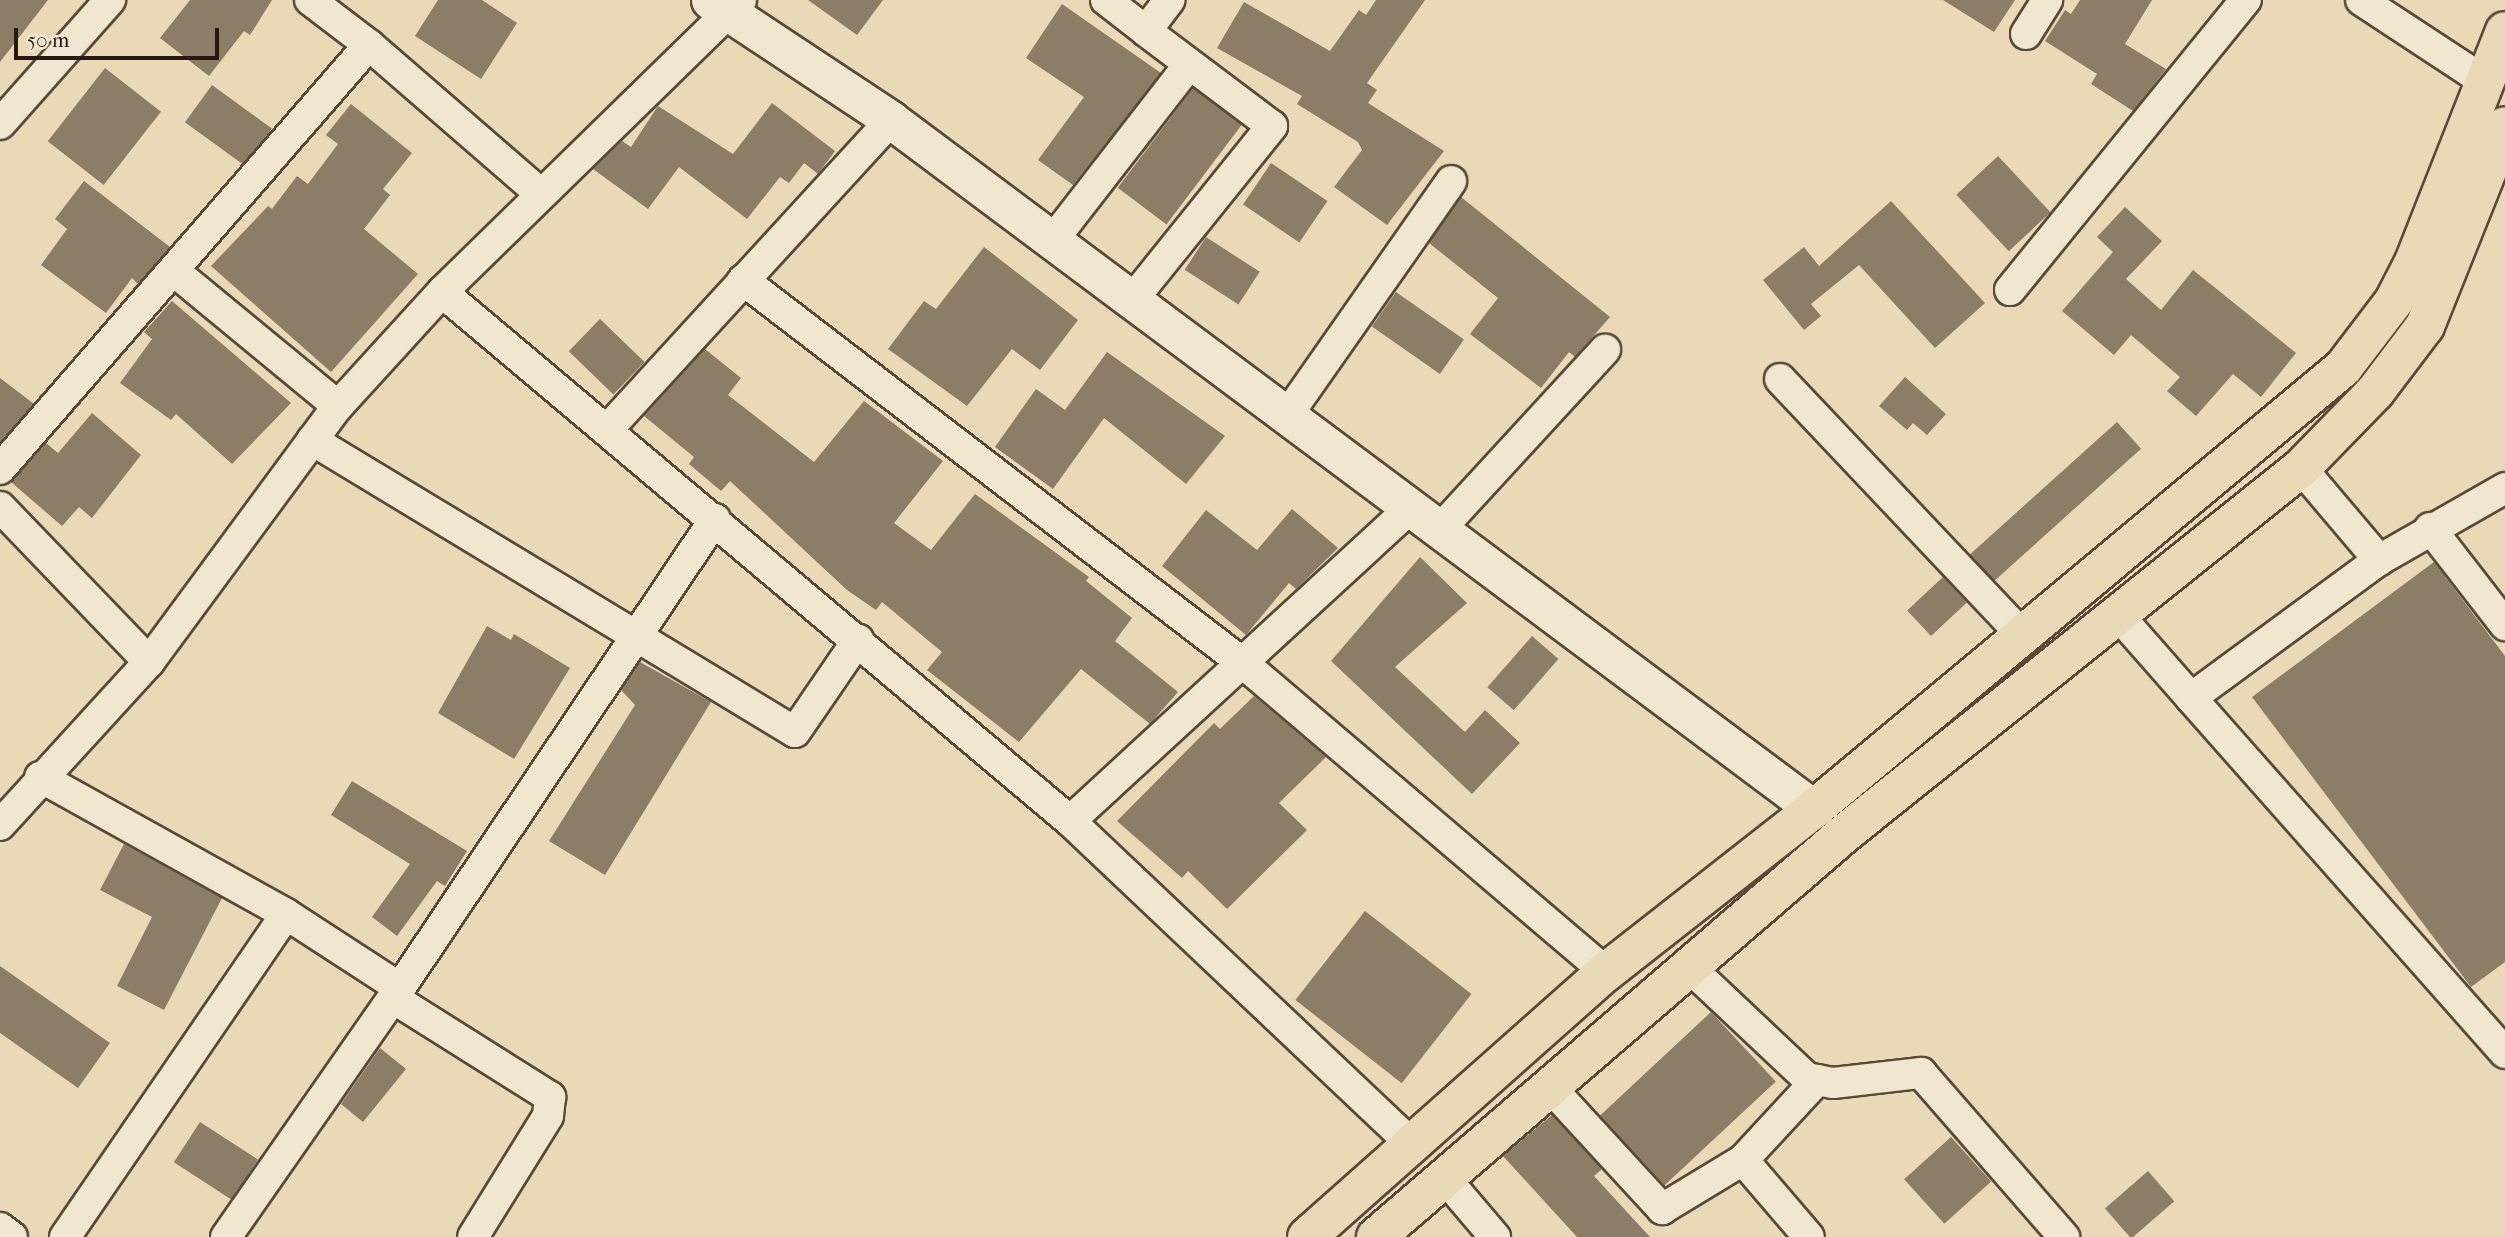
<!DOCTYPE html>
<html>
<head>
<meta charset="utf-8">
<style>
	body { margin:0 }
	#map { position:relative; width:2505px; height:1237px; overflow:hidden; background:#e9d9b6; font-family:"IM FELL French Canon",serif }
	div>[style] { position:absolute }
	.building>* { inset:0; background:#8c7d66; transform-origin:0 0 }
	.roads { filter:drop-shadow(2px 0 #584939) drop-shadow(-2px 0 #584939) drop-shadow(0 2px #584939) drop-shadow(0 -2px #584939) }
	.minor>* { height:30px; margin:-15px; padding:0 15px; transform-origin:15px; border-radius:15px; background:#f1e6d0 }
	.tertiary>* { height:37px; margin:-18.5px; padding:0 18.5px; transform-origin:18.5px; border-radius:18.5px; background:#f1e6d0 }
	.trunk>* { height:38px; margin:-19px; padding:0 19px; transform-origin:19px; border-radius:19px; background:#e9d9b6 }
	span { translate:-50% -50%; white-space:nowrap; text-align:center; line-height:1.15; -webkit-text-stroke:5px #f1e6d0; paint-order:stroke }
	.scale { position:absolute; left:14px; top:28px; width:205px; height:32px; box-sizing:border-box; border:4px solid #27190f; border-top:0; padding-left:9px; font-size:21px; line-height:24px; white-space:nowrap; color:#27190f; -webkit-text-stroke:5px #f1e6d0; paint-order:stroke }
</style>
</head>
<body>
<div id="map">
	<div class="building">
		<div style="clip-path:polygon(0 0,48px 0,0 62px)"></div>
		<div style="clip-path:polygon(190px 0,272px 0,250px 35px,244px 31px,209px 76px,160px 38px)"></div>
		<div style="clip-path:polygon(438px 0,482px 0,517px 23px,481px 79px,415px 36px)"></div>
		<div style="clip-path:polygon(808px 0,883px 0,857px 35px)"></div>
		<div style="clip-path:polygon(1376px 0,1425px 0,1367px 83px,1377px 90px,1368px 103px,1444px 151px,1387px 225px,1334px 187px,1362px 150px,1358px 142px,1297px 104px,1302px 96px,1217px 48px,1244px 2px,1330px 51px,1359px 10px,1366px 15px)"></div>
		<div style="clip-path:polygon(1943px 0,2015px 0,1994px 32px)"></div>
		<div style="clip-path:polygon(2080px 0,2152px 0,2125px 44px,2166px 69px,2133px 111px,2091px 84px,2097px 74px,2045px 41px,2065px 10px,2071px 14px)"></div>
		<div style="clip-path:polygon(1062px 4px,1161px 73px,1073px 185px,1038px 160px,1084px 97px,1026px 58px)"></div>
		<div style="left:105px;top:68px;width:71px;height:93px;rotate:38deg"></div>
		<div style="left:212px;top:85px;width:74px;height:46px;rotate:36deg"></div>
		<div style="left:1193px;top:88px;width:61px;height:125px;rotate:37deg"></div>
		<div style="clip-path:polygon(772px 103px,835px 151px,818px 174px,804px 163px,789px 183px,780px 177px,747px 219px,679px 167px,648px 209px,593px 169px,622px 141px,631px 147px,658px 106px,733px 154px)"></div>
		<div style="clip-path:polygon(351px 104px,412px 153px,383px 189px,390px 195px,364px 229px,418px 274px,331px 372px,211px 266px,268px 206px,272px 209px,297px 176px,308px 184px,338px 144px,326px 135px)"></div>
		<div style="left:1998px;top:156px;width:77px;height:57px;rotate:47deg"></div>
		<div style="left:1271px;top:163px;width:68px;height:50px;rotate:34deg"></div>
		<div style="clip-path:polygon(84px 181px,170px 247px,138px 284px,132px 278px,106px 313px,41px 265px,67px 229px,55px 219px)"></div>
		<div style="clip-path:polygon(1461px 197px,1610px 317px,1575px 357px,1569px 352px,1541px 388px,1470px 334px,1498px 298px,1429px 243px)"></div>
		<div style="clip-path:polygon(1891px 201px,1985px 303px,1935px 348px,1859px 265px,1811px 304px,1821px 316px,1804px 330px,1763px 280px,1804px 247px,1819px 266px)"></div>
		<div style="clip-path:polygon(2125px 207px,2162px 241px,2126px 279px,2161px 310px,2193px 270px,2296px 353px,2261px 397px,2233px 374px,2196px 416px,2167px 391px,2180px 377px,2131px 335px,2114px 355px,2062px 311px,2113px 252px,2097px 237px)"></div>
		<div style="left:1206px;top:237px;width:64px;height:39px;rotate:33deg"></div>
		<div style="clip-path:polygon(984px 247px,1078px 320px,1040px 370px,1012px 349px,967px 406px,888px 349px,924px 301px,936px 309px)"></div>
		<div style="left:1396px;top:292px;width:83px;height:42px;rotate:35deg"></div>
		<div style="clip-path:polygon(172px 301px,291px 403px,232px 464px,176px 414px,171px 420px,120px 383px,152px 339px,144px 332px)"></div>
		<div style="left:600px;top:319px;width:62px;height:45px;rotate:44deg"></div>
		<div style="clip-path:polygon(705px 349px,741px 378px,728px 395px,814px 462px,864px 401px,943px 461px,894px 523px,931px 550px,975px 494px,1089px 577px,1086px 581px,1132px 618px,1115px 641px,1178px 692px,1150px 724px,1081px 669px,1019px 742px,927px 670px,942px 652px,882px 602px,876px 610px,847px 590px,730px 481px,721px 491px,689px 464px,694px 457px,644px 416px)"></div>
		<div style="clip-path:polygon(1107px 352px,1225px 436px,1186px 484px,1104px 418px,1053px 489px,995px 447px,1036px 389px,1065px 410px)"></div>
		<div style="clip-path:polygon(1905px 377px,1946px 414px,1927px 435px,1913px 423px,1907px 430px,1879px 406px)"></div>
		<div style="clip-path:polygon(0 378px,34px 404px,0 442px)"></div>
		<div style="clip-path:polygon(92px 413px,141px 455px,92px 518px,79px 507px,62px 526px,11px 482px,46px 443px,58px 453px)"></div>
		<div style="left:2117px;top:422px;width:36px;height:198px;rotate:48deg"></div>
		<div style="clip-path:polygon(1292px 509px,1338px 548px,1296px 589px,1289px 583px,1246px 635px,1162px 566px,1206px 510px,1257px 550px)"></div>
		<div style="clip-path:polygon(1420px 557px,1467px 603px,1395px 667px,1465px 732px,1485px 710px,1520px 743px,1472px 794px,1331px 661px)"></div>
		<div style="clip-path:polygon(2434px 562px,2505px 656px,2505px 962px,2471px 987px,2252px 697px)"></div>
		<div style="left:1943px;top:577px;width:35px;height:49px;rotate:47deg"></div>
		<div style="clip-path:polygon(487px 626px,511px 640px,514px 634px,570px 668px,514px 759px,438px 713px)"></div>
		<div style="left:1532px;top:636px;width:35px;height:68px;rotate:41deg"></div>
		<div style="clip-path:polygon(640px 662px,711px 702px,605px 875px,549px 841px,635px 705px,621px 690px)"></div>
		<div style="clip-path:polygon(1254px 696px,1326px 757px,1279px 803px,1307px 830px,1227px 909px,1188px 871px,1182px 878px,1117px 821px,1214px 723px,1220px 729px)"></div>
		<div style="clip-path:polygon(352px 781px,467px 851px,445px 886px,437px 881px,397px 936px,372px 917px,410px 864px,331px 815px)"></div>
		<div style="clip-path:polygon(124px 844px,222px 898px,164px 1010px,117px 986px,152px 917px,100px 890px)"></div>
		<div style="left:1365px;top:911px;width:135px;height:113px;rotate:38deg"></div>
		<div style="clip-path:polygon(0 966px,110px 1043px,78px 1088px,0 1033px)"></div>
		<div style="left:1711px;top:1012px;width:95px;height:152px;rotate:47deg"></div>
		<div style="clip-path:polygon(380px 1048px,406px 1069px,363px 1122px,341px 1104px)"></div>
		<div style="clip-path:polygon(1552px 1115px,1602px 1169px,1594px 1176px,1650px 1237px,1577px 1237px,1503px 1156px)"></div>
		<div style="left:200px;top:1122px;width:69px;height:48px;rotate:33deg"></div>
		<div style="left:1951px;top:1137px;width:60px;height:63px;rotate:48deg"></div>
		<div style="left:2148px;top:1171px;width:40px;height:57px;rotate:49deg"></div>
	</div>
	<div class="roads">
		<div class="minor">
			<div style="left:310px;top:0;width:74px;rotate:37.3deg"></div>
			<div style="left:741px;top:0;width:418px;rotate:135.7deg"></div>
			<div style="left:442px;top:292px;width:821px;rotate:40.11deg"></div>
			<div style="left:1070px;top:821px;width:470px;rotate:43.4deg"></div>
			<div style="left:1106px;top:0;width:51px;rotate:37.8deg"></div>
			<div style="left:1146px;top:31px;width:39px;rotate:-53deg"></div>
			<div style="left:2361px;top:0;width:146px;rotate:33.3deg"></div>
			<div style="left:2026px;top:34px;width:40px;rotate:-58deg"></div>
			<div style="left:0;top:124px;width:166px;rotate:-48.4deg"></div>
			<div style="left:1053px;top:240px;width:220px;rotate:-52.2deg"></div>
			<div style="left:174px;top:271px;width:212px;rotate:39.5deg"></div>
			<div style="left:743px;top:280px;width:631px;rotate:37.47deg"></div>
			<div style="left:1244px;top:664px;width:475px;rotate:40.4deg"></div>
			<div style="left:2010px;top:290px;width:374px;rotate:-50.9deg"></div>
			<div style="left:1133px;top:299px;width:222px;rotate:-51.2deg"></div>
			<div style="left:1272px;top:126px;width:158px;rotate:-143deg"></div>
			<div style="left:1780px;top:379px;width:352px;rotate:46.6deg"></div>
			<div style="left:1286px;top:417px;width:288px;rotate:-55deg"></div>
			<div style="left:607px;top:430px;width:420px;rotate:-47.5deg"></div>
			<div style="left:312px;top:440px;width:564px;rotate:31.16deg"></div>
			<div style="left:795px;top:732px;width:112px;rotate:-55.6deg"></div>
			<div style="left:2301px;top:468px;width:121px;rotate:49.7deg"></div>
			<div style="left:0;top:469px;width:562px;rotate:-48.97deg"></div>
			<div style="left:369px;top:45px;width:226px;rotate:40.9deg"></div>
			<div style="left:0;top:507px;width:215px;rotate:46.1deg"></div>
			<div style="left:1442px;top:527px;width:241px;rotate:-47.4deg"></div>
			<div style="left:2430px;top:528px;width:123px;rotate:52.3deg"></div>
			<div style="left:2119px;top:616px;width:109px;rotate:48.7deg"></div>
			<div style="left:2191px;top:698px;width:233px;rotate:-36.3deg"></div>
			<div style="left:2379px;top:560px;width:145px;rotate:-29.7deg"></div>
			<div style="left:2191px;top:698px;width:474px;rotate:48.5deg"></div>
			<div style="left:40px;top:777px;width:282px;rotate:29.1deg"></div>
			<div style="left:286px;top:914px;width:136px;rotate:33deg"></div>
			<div style="left:400px;top:988px;width:565px;rotate:-56.11deg"></div>
			<div style="left:1070px;top:821px;width:459px;rotate:-42.6deg"></div>
			<div style="left:0;top:825px;width:221px;rotate:-47.6deg"></div>
			<div style="left:149px;top:662px;width:318px;rotate:-53.6deg"></div>
			<div style="left:338px;top:406px;width:154px;rotate:-47.6deg"></div>
			<div style="left:1687px;top:965px;width:165px;rotate:43.3deg"></div>
			<div style="left:1807px;top:1078px;width:26px;rotate:11deg"></div>
			<div style="left:1833px;top:1083px;width:89px;rotate:-6.5deg"></div>
			<div style="left:1921px;top:1073px;width:218px;rotate:48.9deg"></div>
			<div style="left:393px;top:998px;width:186px;rotate:32.2deg"></div>
			<div style="left:550px;top:1097px;width:19px;rotate:96deg"></div>
			<div style="left:548px;top:1116px;width:142px;rotate:121.8deg"></div>
			<div style="left:1550px;top:1087px;width:166px;rotate:47.4deg"></div>
			<div style="left:1662px;top:1209px;width:95px;rotate:-31.2deg"></div>
			<div style="left:1743px;top:1160px;width:109px;rotate:-47.2deg"></div>
			<div style="left:1743px;top:1160px;width:101px;rotate:49.4deg"></div>
			<div style="left:1444px;top:1177px;width:79px;rotate:49.6deg"></div>
			<div style="left:0;top:1228px;width:15px;rotate:37deg"></div>
			<div style="left:65px;top:1237px;width:391px;rotate:-55.6deg"></div>
			<div style="left:226px;top:1237px;width:304px;rotate:-55.1deg"></div>
		</div>
		<div class="tertiary">
			<div style="left:710px;top:0;width:217px;rotate:33.5deg"></div>
			<div style="left:891px;top:120px;width:1152px;rotate:36.74deg"></div>
		</div>
		<div class="trunk">
			<div style="left:1307px;top:1237px;width:400px;rotate:-41.6deg"></div>
			<div style="left:1606px;top:972px;width:264px;rotate:-38.1deg"></div>
			<div style="left:1814px;top:809px;width:689px;rotate:-39.82deg"></div>
			<div style="left:2343px;top:368px;width:84px;rotate:-52.7deg"></div>
			<div style="left:2394px;top:301px;width:44px;rotate:-62.9deg"></div>
			<div style="left:2414px;top:262px;width:248px;rotate:-68.5deg"></div>
			<div style="left:1376px;top:1237px;width:619px;rotate:-40.74deg"></div>
			<div style="left:1845px;top:833px;width:584px;rotate:-38.68deg"></div>
			<div style="left:2301px;top:468px;width:106px;rotate:-45.8deg"></div>
			<div style="left:2375px;top:392px;width:83px;rotate:-52.9deg"></div>
			<div style="left:2425px;top:326px;width:215px;rotate:-68.2deg"></div>
		</div>
	</div>
	<div class="scale">50 m</div>
</div>
</body>
</html>
